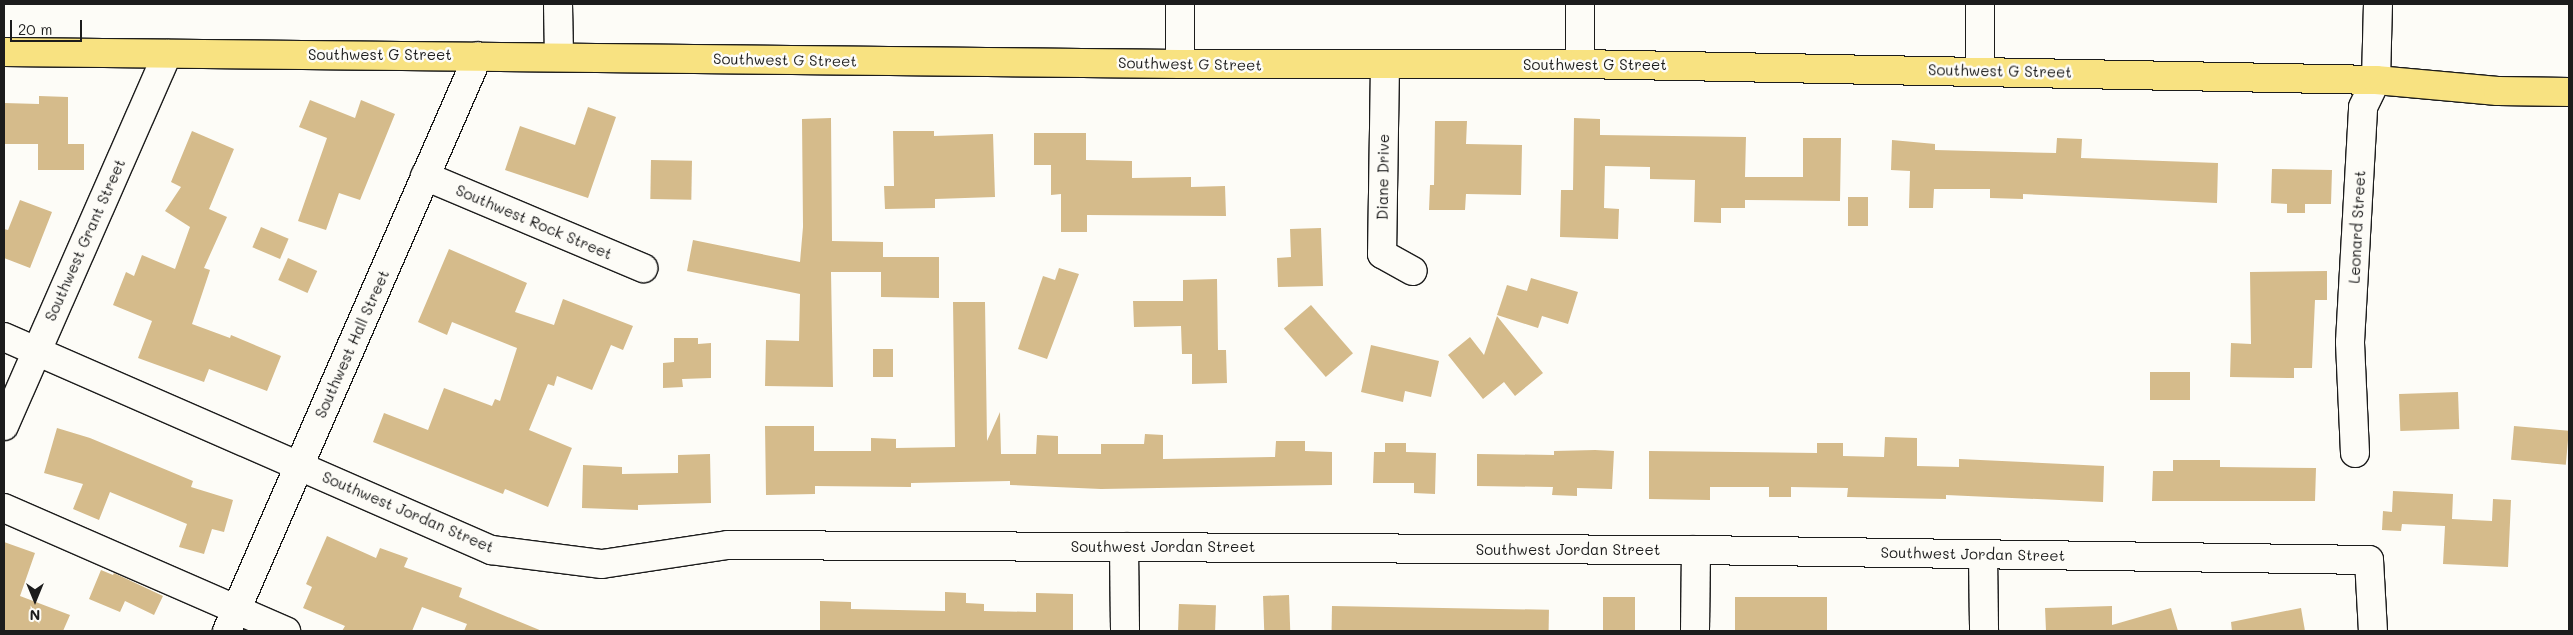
<!DOCTYPE html>
<html>
<head>
<meta charset="utf-8">
<style>
	body { margin:0 }
	#map { position:relative; width:2573px; height:635px; overflow:hidden; background:#fdfcf7; font-family:Mali,sans-serif }
	div>[style] { position:absolute }
	.building>* { inset:0; background:#d5bb8b; transform-origin:0 0 }
	.roads { filter:drop-shadow(1px 0 #1c1c1c) drop-shadow(-1px 0 #1c1c1c) drop-shadow(0 1px #1c1c1c) drop-shadow(0 -1px #1c1c1c) }
	.minor>* { height:28px; margin:-14px; padding:0 14px; transform-origin:14px; border-radius:14px; background:#fdfcf7 }
	.major>* { height:28px; margin:-14px; padding:0 14px; transform-origin:14px; border-radius:14px; background:#f8e281 }
	span { translate:-50% -50%; white-space:nowrap; text-align:center; line-height:1.15; -webkit-text-stroke:5px #fdfcf7; paint-order:stroke }
	.street-label { font-size:15px; color:#1c1c1c }
	.frame { position:absolute; inset:0; border:5px solid #1c1c1c; pointer-events:none }
	.north { position:absolute; left:10px; top:575px; width:50px; height:50px; -webkit-text-stroke:4px #fdfcf7; paint-order:stroke; rotate:180deg; font-size:14px; font-weight:700; line-height:20px; text-align:center; color:#1c1c1c }
	.north::after { content:''; display:block; margin:auto; width:18px; height:22px; background:#1c1c1c; clip-path:polygon(50% 0,100% 100%,50% 72%,0 100%) }
	.scale { position:absolute; left:10px; top:20px; width:72px; height:22px; box-sizing:border-box; border:2px solid #1c1c1c; border-top:0; padding-left:6px; font-size:15px; line-height:18px; white-space:nowrap; color:#1c1c1c; -webkit-text-stroke:4px #fdfcf7; paint-order:stroke }
</style>
</head>
<body>
<div id="map">
	<div class="building">
		<div style="clip-path:polygon(39px 96px,68px 97px,68px 144px,84px 144px,84px 170px,38px 170px,38px 144px,4px 144px,4px 103px,39px 104px)"></div>
		<div style="clip-path:polygon(310px 100px,355px 118px,361px 100px,395px 114px,360px 200px,339px 193px,326px 230px,298px 221px,327px 138px,299px 127px)"></div>
		<div style="clip-path:polygon(588px 107px,616px 117px,588px 198px,505px 170px,520px 126px,575px 145px)"></div>
		<div style="clip-path:polygon(831px 118px,832px 241px,883px 242px,883px 257px,939px 257px,939px 298px,881px 297px,881px 272px,831px 272px,833px 387px,765px 386px,766px 340px,799px 341px,800px 294px,687px 271px,693px 240px,800px 262px,803px 227px,802px 119px)"></div>
		<div style="clip-path:polygon(1574px 118px,1600px 119px,1600px 135px,1746px 137px,1745px 177px,1803px 177px,1803px 138px,1841px 138px,1840px 201px,1745px 200px,1745px 208px,1721px 208px,1721px 223px,1694px 222px,1695px 180px,1650px 179px,1650px 167px,1605px 166px,1604px 208px,1619px 209px,1618px 239px,1560px 237px,1561px 190px,1573px 190px)"></div>
		<div style="clip-path:polygon(1435px 121px,1467px 121px,1466px 144px,1522px 145px,1521px 195px,1466px 194px,1465px 210px,1429px 210px,1430px 185px,1434px 185px)"></div>
		<div style="clip-path:polygon(192px 131px,234px 149px,209px 209px,227px 217px,204px 268px,210px 270px,192px 324px,230px 338px,231px 335px,281px 356px,267px 391px,209px 369px,204px 382px,138px 358px,152px 321px,113px 305px,126px 272px,134px 276px,142px 255px,175px 269px,190px 227px,165px 211px,181px 187px,171px 182px)"></div>
		<div style="clip-path:polygon(893px 131px,934px 131px,934px 136px,993px 134px,995px 197px,935px 199px,935px 208px,885px 209px,884px 186px,894px 186px)"></div>
		<div style="clip-path:polygon(1034px 133px,1086px 133px,1086px 160px,1132px 161px,1132px 178px,1191px 177px,1191px 187px,1225px 186px,1226px 216px,1087px 215px,1087px 232px,1061px 232px,1061px 194px,1051px 195px,1051px 165px,1034px 165px)"></div>
		<div style="clip-path:polygon(2057px 138px,2082px 139px,2081px 158px,2218px 163px,2217px 203px,2023px 194px,2023px 199px,1990px 198px,1990px 189px,1934px 189px,1933px 208px,1909px 208px,1910px 171px,1891px 170px,1892px 140px,1935px 144px,1935px 150px,2056px 153px)"></div>
		<div style="left:651px;top:160px;width:41px;height:39px;rotate:1deg"></div>
		<div style="clip-path:polygon(2272px 169px,2332px 170px,2331px 204px,2305px 204px,2305px 213px,2287px 213px,2287px 204px,2271px 203px)"></div>
		<div style="left:1848px;top:197px;width:20px;height:29px"></div>
		<div style="clip-path:polygon(20px 200px,52px 212px,30px 268px,4px 258px,4px 229px,8px 230px)"></div>
		<div style="left:261px;top:227px;width:30px;height:22px;rotate:23deg"></div>
		<div style="clip-path:polygon(1321px 228px,1323px 286px,1278px 287px,1277px 258px,1291px 257px,1290px 229px)"></div>
		<div style="clip-path:polygon(449px 249px,527px 283px,515px 312px,554px 325px,563px 299px,633px 326px,623px 350px,611px 345px,592px 390px,557px 376px,554px 386px,548px 384px,529px 430px,572px 448px,548px 507px,505px 489px,503px 494px,373px 442px,384px 413px,428px 430px,444px 388px,492px 406px,495px 399px,500px 401px,517px 348px,452px 322px,447px 335px,418px 322px)"></div>
		<div style="left:288px;top:258px;width:32px;height:24px;rotate:24deg"></div>
		<div style="clip-path:polygon(1059px 268px,1079px 274px,1047px 359px,1018px 349px,1043px 276px,1055px 280px)"></div>
		<div style="clip-path:polygon(2327px 271px,2327px 300px,2315px 300px,2312px 368px,2294px 368px,2294px 378px,2230px 377px,2231px 343px,2251px 344px,2250px 272px)"></div>
		<div style="clip-path:polygon(1531px 278px,1578px 292px,1568px 324px,1542px 316px,1538px 328px,1497px 315px,1507px 285px,1527px 291px)"></div>
		<div style="clip-path:polygon(1217px 279px,1218px 350px,1226px 350px,1227px 383px,1192px 384px,1192px 354px,1182px 354px,1181px 326px,1134px 327px,1133px 301px,1183px 301px,1183px 280px)"></div>
		<div style="clip-path:polygon(953px 302px,985px 302px,987px 441px,1000px 412px,1001px 454px,1036px 454px,1037px 435px,1058px 436px,1058px 454px,1101px 454px,1101px 444px,1144px 444px,1145px 434px,1163px 435px,1163px 459px,1275px 457px,1276px 441px,1305px 441px,1305px 451px,1332px 452px,1332px 485px,1101px 489px,1010px 485px,1010px 481px,911px 483px,911px 487px,815px 486px,815px 494px,766px 495px,765px 426px,814px 426px,814px 451px,871px 451px,871px 438px,896px 439px,896px 448px,955px 447px)"></div>
		<div style="left:1311px;top:305px;width:64px;height:36px;rotate:49deg"></div>
		<div style="clip-path:polygon(1497px 316px,1543px 373px,1515px 396px,1504px 382px,1483px 399px,1448px 355px,1470px 337px,1484px 355px)"></div>
		<div style="clip-path:polygon(674px 338px,698px 338px,698px 344px,711px 343px,711px 378px,682px 379px,683px 387px,663px 388px,663px 363px,674px 362px)"></div>
		<div style="clip-path:polygon(1371px 345px,1439px 361px,1431px 397px,1405px 391px,1403px 402px,1361px 392px)"></div>
		<div style="left:873px;top:349px;width:20px;height:28px"></div>
		<div style="left:2150px;top:372px;width:40px;height:28px"></div>
		<div style="left:2458px;top:392px;width:37px;height:59px;rotate:88deg"></div>
		<div style="left:2514px;top:426px;width:55px;height:34px;rotate:5deg"></div>
		<div style="clip-path:polygon(57px 428px,90px 438px,193px 481px,191px 487px,233px 500px,224px 532px,212px 529px,204px 554px,179px 547px,187px 524px,110px 492px,99px 520px,73px 509px,83px 484px,44px 473px)"></div>
		<div style="clip-path:polygon(1885px 437px,1917px 438px,1917px 466px,1959px 467px,1959px 459px,2104px 466px,2103px 502px,1946px 495px,1946px 499px,1847px 497px,1848px 488px,1791px 487px,1791px 497px,1769px 497px,1769px 487px,1710px 487px,1710px 500px,1649px 499px,1649px 451px,1817px 453px,1817px 443px,1843px 443px,1843px 456px,1884px 457px)"></div>
		<div style="clip-path:polygon(1385px 443px,1406px 443px,1406px 452px,1436px 453px,1435px 494px,1414px 493px,1414px 483px,1373px 483px,1374px 452px,1385px 452px)"></div>
		<div style="clip-path:polygon(1595px 450px,1614px 451px,1612px 489px,1577px 488px,1577px 496px,1552px 495px,1553px 487px,1477px 486px,1477px 454px,1554px 455px,1554px 451px)"></div>
		<div style="clip-path:polygon(710px 454px,711px 503px,638px 505px,638px 510px,582px 508px,583px 465px,622px 467px,622px 474px,678px 473px,678px 455px)"></div>
		<div style="clip-path:polygon(2173px 460px,2220px 460px,2220px 467px,2316px 468px,2315px 501px,2152px 501px,2153px 471px,2173px 471px)"></div>
		<div style="clip-path:polygon(2393px 491px,2453px 494px,2452px 519px,2492px 521px,2493px 499px,2511px 500px,2508px 567px,2443px 564px,2445px 526px,2402px 524px,2401px 531px,2382px 530px,2383px 511px,2392px 512px)"></div>
		<div style="clip-path:polygon(327px 536px,376px 558px,380px 548px,408px 558px,404px 567px,462px 588px,459px 597px,542px 631px,464px 631px,467px 624px,422px 607px,412px 631px,342px 631px,345px 626px,303px 608px,312px 587px,306px 584px)"></div>
		<div style="clip-path:polygon(4px 542px,35px 553px,20px 596px,70px 615px,63px 631px,4px 631px)"></div>
		<div style="clip-path:polygon(101px 570px,113px 575px,114px 573px,163px 596px,154px 615px,125px 601px,120px 612px,89px 599px)"></div>
		<div style="clip-path:polygon(945px 592px,966px 593px,966px 603px,984px 604px,984px 611px,1036px 612px,1036px 593px,1073px 594px,1073px 631px,820px 631px,820px 601px,851px 602px,851px 609px,945px 611px)"></div>
		<div style="left:1289px;top:595px;width:36px;height:26px;rotate:88deg"></div>
		<div style="left:1603px;top:597px;width:32px;height:34px"></div>
		<div style="left:1827px;top:597px;width:34px;height:92px;rotate:90deg"></div>
		<div style="left:1179px;top:604px;width:37px;height:27px;rotate:2deg"></div>
		<div style="left:1332px;top:606px;width:217px;height:25px;rotate:1deg"></div>
		<div style="clip-path:polygon(2112px 606px,2112px 625px,2171px 608px,2178px 631px,2046px 631px,2045px 608px)"></div>
		<div style="clip-path:polygon(2301px 608px,2305px 631px,2232px 631px,2231px 622px)"></div>
	</div>
	<div class="roads">
		<div class="minor">
			<div style="left:558px;top:4px;width:53px;rotate:88.9deg"></div>
			<div style="left:1580px;top:4px;width:60px;rotate:90deg"></div>
			<div style="left:1180px;top:64px;width:60px;rotate:-90deg"></div>
			<div style="left:1385px;top:65px;width:189px;rotate:90.9deg"></div>
			<div style="left:1382px;top:254px;width:35px;rotate:29deg"></div>
			<div style="left:1980px;top:71px;width:67px;rotate:-90deg"></div>
			<div style="left:425px;top:176px;width:237px;rotate:22.9deg"></div>
			<div style="left:4px;top:337px;width:532px;rotate:23.62deg"></div>
			<div style="left:491px;top:550px;width:112px;rotate:7.2deg"></div>
			<div style="left:602px;top:564px;width:127px;rotate:-8.6deg"></div>
			<div style="left:728px;top:545px;width:968px;rotate:0.3deg"></div>
			<div style="left:1696px;top:550px;width:673px;rotate:0.85deg"></div>
			<div style="left:2369px;top:560px;width:71px;rotate:86.8deg"></div>
			<div style="left:4px;top:426px;width:406px;rotate:-66.3deg"></div>
			<div style="left:2355px;top:453px;width:111px;rotate:-92.6deg"></div>
			<div style="left:2350px;top:342px;width:235px;rotate:-86.8deg"></div>
			<div style="left:2363px;top:107px;width:30px;rotate:-64deg"></div>
			<div style="left:2376px;top:80px;width:76px;rotate:-88.5deg"></div>
			<div style="left:4px;top:508px;width:308px;rotate:23.6deg"></div>
			<div style="left:1124px;top:547px;width:84px;rotate:89.3deg"></div>
			<div style="left:1983px;top:555px;width:76px;rotate:89.2deg"></div>
			<div style="left:227px;top:631px;width:627px;rotate:-66.42deg"></div>
			<div style="left:1695px;top:631px;width:81px;rotate:-89.3deg"></div>
		</div>
		<div class="major">
			<div style="left:4px;top:52px;width:1176px;rotate:0.58deg"></div>
			<div style="left:1180px;top:64px;width:400px"></div>
			<div style="left:1580px;top:64px;width:796px;rotate:1.15deg"></div>
			<div style="left:2376px;top:80px;width:122px;rotate:5.2deg"></div>
			<div style="left:2498px;top:91px;width:71px;rotate:0.8deg"></div>
		</div>
	</div>
	<div class="street-label">
		<span style="left:380px;top:55px">Southwest G Street</span>
		<span style="left:785px;top:60px;rotate:1deg">Southwest G Street</span>
		<span style="left:1190px;top:64px;rotate:1deg">Southwest G Street</span>
		<span style="left:1595px;top:65px">Southwest G Street</span>
		<span style="left:2000px;top:71px;rotate:1deg">Southwest G Street</span>
		<span style="left:1383px;top:177px;rotate:-89deg">Diane Drive</span>
		<span style="left:534px;top:222px;rotate:23deg">Southwest Rock Street</span>
		<span style="left:2357px;top:227px;rotate:-87deg">Leonard Street</span>
		<span style="left:85px;top:240px;rotate:-66deg">Southwest Grant Street</span>
		<span style="left:352px;top:344px;rotate:-66deg">Southwest Hall Street</span>
		<span style="left:408px;top:512px;rotate:23deg">Southwest Jordan Street</span>
		<span style="left:1163px;top:547px">Southwest Jordan Street</span>
		<span style="left:1568px;top:550px">Southwest Jordan Street</span>
		<span style="left:1973px;top:554px;rotate:1deg">Southwest Jordan Street</span>
	</div>
	<div class="frame"></div>
	<div class="north">N</div>
	<div class="scale">20 m</div>
</div>
</body>
</html>
